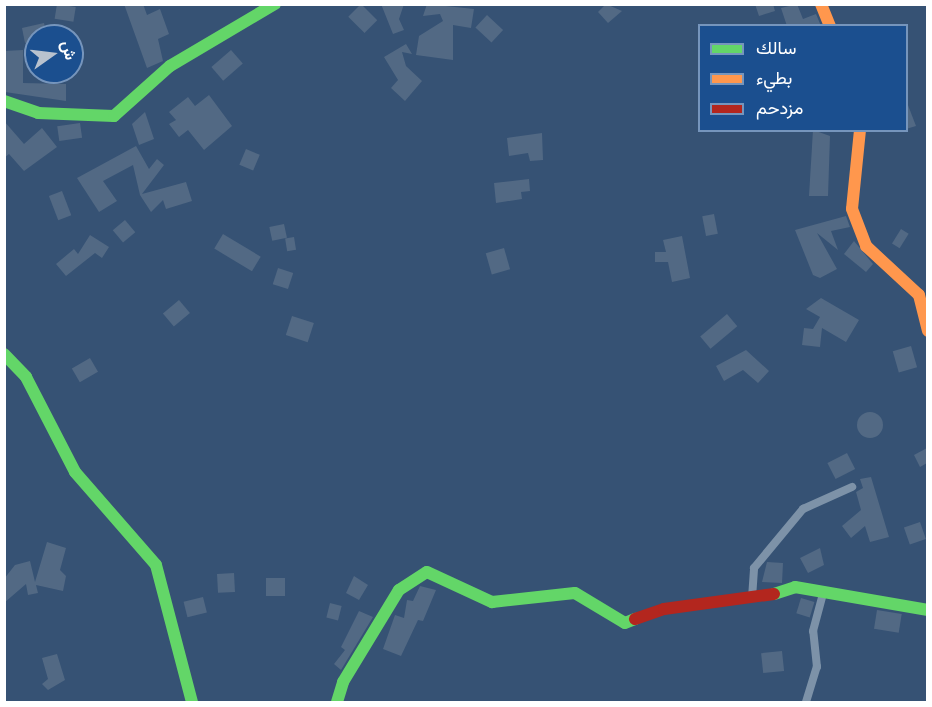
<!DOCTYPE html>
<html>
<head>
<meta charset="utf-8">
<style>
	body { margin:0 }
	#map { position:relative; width:932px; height:707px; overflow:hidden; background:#365274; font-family:Manrope,Vazirmatn,sans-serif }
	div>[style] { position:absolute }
	.building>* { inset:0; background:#526984; transform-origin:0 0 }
	.round { border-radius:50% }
	.street>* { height:8px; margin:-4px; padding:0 4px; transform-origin:4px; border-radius:4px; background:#7d92a8 }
	.fast>* { height:12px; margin:-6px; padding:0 6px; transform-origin:6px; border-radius:6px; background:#63d668 }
	.slow>* { height:12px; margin:-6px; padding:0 6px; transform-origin:6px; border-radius:6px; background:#ff974d }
	.jam>* { height:12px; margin:-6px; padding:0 6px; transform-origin:6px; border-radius:6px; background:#b3261e }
	span { translate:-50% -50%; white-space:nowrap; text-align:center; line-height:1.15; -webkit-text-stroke:4.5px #1b4f8f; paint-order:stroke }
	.frame { position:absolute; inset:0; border:6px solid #fff; pointer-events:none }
	.legend { position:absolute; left:698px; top:24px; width:210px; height:108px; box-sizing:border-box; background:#1b4f8f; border:2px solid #7695bc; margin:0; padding:8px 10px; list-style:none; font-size:18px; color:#fff }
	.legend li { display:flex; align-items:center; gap:12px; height:30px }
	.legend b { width:30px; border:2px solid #7695bc }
	.north { position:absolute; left:24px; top:24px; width:60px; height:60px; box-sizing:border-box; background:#1b4f8f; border:2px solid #7695bc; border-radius:50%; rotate:76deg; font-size:16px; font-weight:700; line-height:24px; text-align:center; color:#fff }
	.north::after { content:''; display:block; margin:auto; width:21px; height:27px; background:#b9c2ce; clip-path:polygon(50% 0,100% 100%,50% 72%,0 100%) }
</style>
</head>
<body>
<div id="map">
	<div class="building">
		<div style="left:57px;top:4px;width:19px;height:15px;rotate:9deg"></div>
		<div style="clip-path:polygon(124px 4px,143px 4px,147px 15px,160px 9px,169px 34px,158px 39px,163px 61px,147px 68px)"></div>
		<div style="left:361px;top:4px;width:23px;height:18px;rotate:45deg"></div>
		<div style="clip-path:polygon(381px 4px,404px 4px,399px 19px,404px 30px,393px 34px)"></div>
		<div style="clip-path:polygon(427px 4px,474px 9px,471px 28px,453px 25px,453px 60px,416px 55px,419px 36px,443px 21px,440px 14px,423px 16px)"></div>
		<div style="clip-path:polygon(606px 4px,622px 11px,608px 23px,598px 12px)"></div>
		<div style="clip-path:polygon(755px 4px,773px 4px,775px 11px,759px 16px)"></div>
		<div style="clip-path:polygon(797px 4px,803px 19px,816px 14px,821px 26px,787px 26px,781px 8px)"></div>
		<div style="left:487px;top:15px;width:22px;height:17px;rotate:43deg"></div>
		<div style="clip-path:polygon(44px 23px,47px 36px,25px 43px,22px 28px)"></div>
		<div style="clip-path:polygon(406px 44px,412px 54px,402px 52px,406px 66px,422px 81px,405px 101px,391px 88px,398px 80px,384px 57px)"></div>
		<div style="clip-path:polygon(23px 50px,23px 83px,66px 84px,66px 101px,5px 92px,4px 51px)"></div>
		<div style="left:231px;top:50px;width:18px;height:26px;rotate:49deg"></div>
		<div style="clip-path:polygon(209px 95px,232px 126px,204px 150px,188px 130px,179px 137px,169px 124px,176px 120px,169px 112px,188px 97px,195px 106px)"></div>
		<div style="clip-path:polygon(906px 100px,916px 126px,906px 129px)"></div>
		<div style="clip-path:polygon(145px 112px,154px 139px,139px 145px,132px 124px)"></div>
		<div style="clip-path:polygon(4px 121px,24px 144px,42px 128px,57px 147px,24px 171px,9px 154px,4px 158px)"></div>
		<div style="left:80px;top:123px;width:15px;height:23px;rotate:82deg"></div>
		<div style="clip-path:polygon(813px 130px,830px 136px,828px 196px,809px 196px)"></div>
		<div style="clip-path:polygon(542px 133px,543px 160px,530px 161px,528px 153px,509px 156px,507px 138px)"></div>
		<div style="clip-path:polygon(136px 146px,149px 169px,157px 159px,164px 165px,142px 194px,186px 182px,192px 201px,166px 209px,163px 200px,151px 212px,140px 195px,133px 165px,103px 181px,117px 201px,99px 212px,77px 178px)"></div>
		<div style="left:246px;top:149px;width:15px;height:17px;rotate:23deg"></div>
		<div style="clip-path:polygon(529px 179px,530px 191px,521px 192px,522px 199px,496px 203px,494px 183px)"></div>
		<div style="left:62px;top:191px;width:26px;height:14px;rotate:69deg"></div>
		<div style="left:714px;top:214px;width:20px;height:12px;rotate:79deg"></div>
		<div style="clip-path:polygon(846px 216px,850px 227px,831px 231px,838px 250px,817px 233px,837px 269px,820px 278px,813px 275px,795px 230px)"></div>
		<div style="left:125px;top:220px;width:16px;height:16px;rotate:50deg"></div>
		<div style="left:284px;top:224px;width:14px;height:15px;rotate:78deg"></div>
		<div style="left:901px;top:229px;width:9px;height:17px;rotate:32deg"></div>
		<div style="left:223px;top:234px;width:44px;height:17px;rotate:31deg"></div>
		<div style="clip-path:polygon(90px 235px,109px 247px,102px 258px,95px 253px,66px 276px,56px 264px,74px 249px,78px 254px)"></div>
		<div style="clip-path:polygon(682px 236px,690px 278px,672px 282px,668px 262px,655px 262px,655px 252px,666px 252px,663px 240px)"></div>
		<div style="left:294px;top:237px;width:13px;height:9px;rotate:81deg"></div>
		<div style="clip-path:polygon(854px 241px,873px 264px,866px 272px,844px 254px)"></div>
		<div style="left:504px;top:248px;width:22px;height:19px;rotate:74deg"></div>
		<div style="left:278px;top:268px;width:16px;height:17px;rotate:18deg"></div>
		<div style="clip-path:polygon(821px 298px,859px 320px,846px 342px,822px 328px,820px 347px,802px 345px,804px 328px,813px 329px,820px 317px,806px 309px)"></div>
		<div style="left:179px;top:300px;width:17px;height:21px;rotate:50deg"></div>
		<div style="left:727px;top:314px;width:16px;height:35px;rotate:50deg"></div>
		<div style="left:292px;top:316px;width:23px;height:20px;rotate:18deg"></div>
		<div style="left:911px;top:346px;width:22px;height:19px;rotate:74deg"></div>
		<div style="clip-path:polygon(746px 350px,769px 371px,758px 383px,743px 370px,724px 381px,716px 366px)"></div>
		<div style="left:90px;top:358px;width:16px;height:21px;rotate:60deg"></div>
		<div class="round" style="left:857px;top:412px;width:26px;height:26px"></div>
		<div style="clip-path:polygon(927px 448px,927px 463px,920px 467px,914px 455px)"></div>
		<div style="left:847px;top:453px;width:18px;height:22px;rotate:63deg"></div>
		<div style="clip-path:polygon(871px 477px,889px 537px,870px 542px,865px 526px,851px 538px,842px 526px,861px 510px,856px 492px,863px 488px,860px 479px)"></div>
		<div style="left:920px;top:522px;width:18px;height:17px;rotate:71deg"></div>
		<div style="clip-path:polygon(47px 542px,66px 548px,60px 570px,66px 576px,63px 591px,36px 585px,38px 593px,28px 595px,26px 584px,4px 603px,4px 579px,15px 565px,30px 561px,35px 582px)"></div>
		<div style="clip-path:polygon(820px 548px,824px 565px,808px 573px,800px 558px)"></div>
		<div style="clip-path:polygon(767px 562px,783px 563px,782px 583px,762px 582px)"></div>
		<div style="left:234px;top:573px;width:19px;height:17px;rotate:87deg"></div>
		<div style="clip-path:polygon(354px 576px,368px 585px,359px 600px,346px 593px)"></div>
		<div style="left:266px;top:578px;width:19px;height:18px"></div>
		<div style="clip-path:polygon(420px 586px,436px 590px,423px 621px,418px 620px,401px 656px,383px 649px,395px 615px,404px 618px,407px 600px,413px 601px)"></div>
		<div style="left:203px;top:597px;width:16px;height:20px;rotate:76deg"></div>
		<div style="left:801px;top:598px;width:14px;height:16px;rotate:17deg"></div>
		<div style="left:330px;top:603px;width:12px;height:15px;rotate:14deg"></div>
		<div style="left:877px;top:610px;width:25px;height:19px;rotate:9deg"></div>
		<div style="clip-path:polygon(359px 611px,373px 617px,341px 670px,334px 664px,345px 650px,341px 647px)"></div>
		<div style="left:782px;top:651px;width:20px;height:21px;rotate:84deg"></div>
		<div style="clip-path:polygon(57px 654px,65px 680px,48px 690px,42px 684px,48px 679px,42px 658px)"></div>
	</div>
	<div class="street">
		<div style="left:752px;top:598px;width:30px;rotate:-86deg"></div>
		<div style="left:754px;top:568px;width:77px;rotate:-50.3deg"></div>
		<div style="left:803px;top:509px;width:54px;rotate:-24.2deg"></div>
		<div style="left:806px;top:702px;width:37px;rotate:-73deg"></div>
		<div style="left:817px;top:667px;width:36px;rotate:-96deg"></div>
		<div style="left:813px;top:631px;width:39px;rotate:-75deg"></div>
	</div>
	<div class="fast">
		<div style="left:4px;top:101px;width:36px;rotate:19deg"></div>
		<div style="left:38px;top:113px;width:76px;rotate:2.3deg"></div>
		<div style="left:114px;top:116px;width:75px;rotate:-41.8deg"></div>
		<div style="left:170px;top:66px;width:122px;rotate:-30.6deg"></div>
		<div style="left:4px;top:354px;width:32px;rotate:46deg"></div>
		<div style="left:26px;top:377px;width:107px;rotate:62.7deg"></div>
		<div style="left:75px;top:472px;width:123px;rotate:48.9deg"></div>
		<div style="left:156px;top:565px;width:142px;rotate:75.3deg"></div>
		<div style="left:774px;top:594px;width:22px;rotate:-18deg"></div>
		<div style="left:795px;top:587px;width:135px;rotate:9.8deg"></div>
		<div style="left:337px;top:702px;width:21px;rotate:-73deg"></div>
		<div style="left:343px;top:682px;width:108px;rotate:-58.7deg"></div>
		<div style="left:399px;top:590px;width:33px;rotate:-33deg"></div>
		<div style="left:427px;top:572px;width:72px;rotate:24.8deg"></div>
		<div style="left:492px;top:602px;width:83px;rotate:-6.2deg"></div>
		<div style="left:575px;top:593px;width:58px;rotate:31deg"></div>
		<div style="left:625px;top:623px;width:11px;rotate:-22deg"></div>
	</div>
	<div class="slow">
		<div style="left:821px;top:4px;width:24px;rotate:68deg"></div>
		<div style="left:860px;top:130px;width:79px;rotate:95.8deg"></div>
		<div style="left:852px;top:209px;width:40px;rotate:69deg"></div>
		<div style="left:866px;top:246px;width:72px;rotate:42.8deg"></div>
		<div style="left:919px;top:295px;width:37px;rotate:76deg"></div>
	</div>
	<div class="jam">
		<div style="left:635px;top:619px;width:31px;rotate:-19deg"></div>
		<div style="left:664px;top:609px;width:111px;rotate:-7.8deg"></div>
	</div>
	<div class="frame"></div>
	<ul class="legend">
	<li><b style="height:8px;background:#63d668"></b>سالك</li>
	<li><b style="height:8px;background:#ff974d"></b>بطيء</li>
	<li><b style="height:8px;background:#b3261e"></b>مزدحم</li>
	</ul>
	<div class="north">ش</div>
</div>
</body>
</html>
